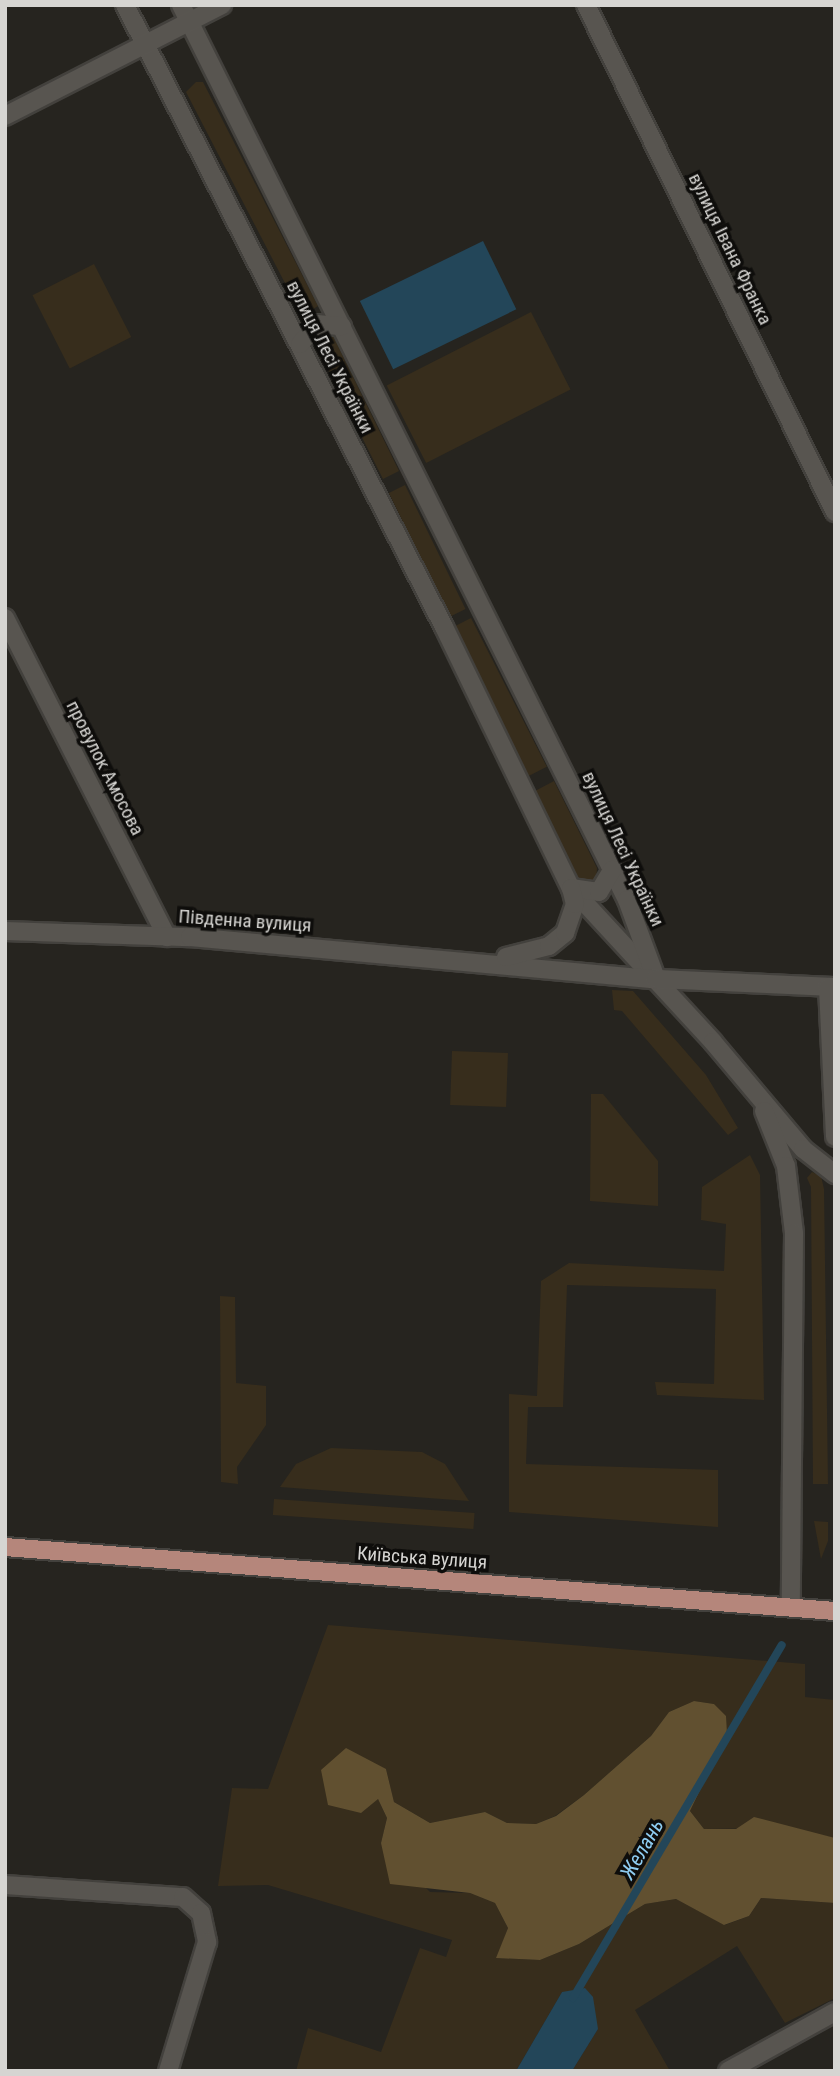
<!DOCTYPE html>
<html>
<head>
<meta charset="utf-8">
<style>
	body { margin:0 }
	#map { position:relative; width:840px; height:2076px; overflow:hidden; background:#26241f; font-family:"Roboto Condensed",sans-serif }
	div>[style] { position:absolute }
	.green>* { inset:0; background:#372d1c; transform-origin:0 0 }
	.forest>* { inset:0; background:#615030 }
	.water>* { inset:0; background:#234659; transform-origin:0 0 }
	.stream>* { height:8px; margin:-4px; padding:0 4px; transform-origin:4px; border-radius:4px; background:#234659 }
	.roads { filter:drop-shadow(2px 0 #43413d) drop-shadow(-2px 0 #43413d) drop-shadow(0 2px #43413d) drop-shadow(0 -2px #43413d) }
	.minor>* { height:18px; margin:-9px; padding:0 9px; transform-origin:9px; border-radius:9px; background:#585550 }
	.major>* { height:18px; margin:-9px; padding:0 9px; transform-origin:9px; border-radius:9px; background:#b5867b }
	span { translate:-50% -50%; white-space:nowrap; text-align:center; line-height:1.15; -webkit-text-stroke:7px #0e0d0b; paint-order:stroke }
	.street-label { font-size:19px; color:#d6d5d2 }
	.water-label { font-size:21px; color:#8eccf1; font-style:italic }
	.frame { position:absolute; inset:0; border:7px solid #d6d5d2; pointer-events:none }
</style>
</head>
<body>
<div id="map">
	<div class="green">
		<div style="clip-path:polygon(196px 82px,203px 82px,318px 306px,302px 316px,186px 92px)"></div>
		<div style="left:94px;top:264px;width:82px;height:69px;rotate:63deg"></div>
		<div style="left:531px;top:312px;width:87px;height:162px;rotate:63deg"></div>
		<div style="clip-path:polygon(325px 336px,333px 336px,399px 471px,383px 479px,316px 346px)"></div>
		<div style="left:405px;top:485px;width:138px;height:18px;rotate:64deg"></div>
		<div style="left:471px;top:618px;width:167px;height:21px;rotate:63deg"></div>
		<div style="clip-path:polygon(554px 781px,597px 868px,596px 882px,587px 884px,578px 879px,535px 791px)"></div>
		<div style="clip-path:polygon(612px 990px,633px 991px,706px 1075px,738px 1128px,728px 1135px,622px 1011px,614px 1010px)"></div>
		<div style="left:452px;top:1051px;width:56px;height:54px;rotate:2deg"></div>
		<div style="clip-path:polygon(591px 1094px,603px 1094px,658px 1161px,658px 1206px,590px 1201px)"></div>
		<div style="clip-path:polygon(750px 1155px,760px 1175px,764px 1400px,657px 1395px,655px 1382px,714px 1384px,716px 1289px,567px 1285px,563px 1407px,528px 1407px,526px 1464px,718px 1470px,718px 1527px,509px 1512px,509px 1394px,537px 1396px,541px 1281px,569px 1263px,724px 1271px,726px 1224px,701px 1220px,702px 1187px)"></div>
		<div style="clip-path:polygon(812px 1172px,821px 1176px,824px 1189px,828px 1484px,813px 1484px,811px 1187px,807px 1178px)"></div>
		<div style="clip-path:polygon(220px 1296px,235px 1297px,236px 1383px,266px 1386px,266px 1425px,237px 1467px,238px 1484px,221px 1482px)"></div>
		<div style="clip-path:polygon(331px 1448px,422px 1452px,445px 1464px,469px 1501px,280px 1487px,296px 1464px)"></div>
		<div style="left:274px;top:1499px;width:201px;height:16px;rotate:4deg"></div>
		<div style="clip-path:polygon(814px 1521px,828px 1522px,828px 1541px,821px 1559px)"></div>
		<div style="clip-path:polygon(328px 1625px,805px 1664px,805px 1697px,835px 1700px,835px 1838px,788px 1828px,704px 1829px,690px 1811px,727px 1734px,714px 1704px,694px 1701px,669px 1712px,651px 1736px,584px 1795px,555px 1816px,536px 1824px,507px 1823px,485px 1812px,430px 1823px,394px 1802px,386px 1769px,378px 1799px,387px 1818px,381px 1843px,430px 1892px,470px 1893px,495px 1903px,508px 1928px,497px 1958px,540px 1960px,579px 1944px,645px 1904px,676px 1899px,725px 1925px,749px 1916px,761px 1898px,835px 1903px,835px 1998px,785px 2023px,737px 1946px,635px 2010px,670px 2071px,572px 2071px,598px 2029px,562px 1992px,516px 2071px,296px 2071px,308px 2028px,381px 2052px,420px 1948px,446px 1957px,452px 1940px,268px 1885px,218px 1886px,232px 1788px,268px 1789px)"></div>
	</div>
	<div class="forest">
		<div style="clip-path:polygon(694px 1701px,714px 1704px,726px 1716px,727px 1734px,690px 1811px,704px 1829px,736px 1829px,754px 1817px,835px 1838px,835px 1903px,761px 1898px,749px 1916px,724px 1925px,676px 1899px,645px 1904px,579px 1944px,540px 1960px,496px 1958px,508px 1928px,495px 1903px,470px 1893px,390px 1884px,381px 1843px,387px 1818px,378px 1799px,361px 1813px,328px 1805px,321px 1770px,346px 1748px,386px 1769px,394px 1802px,430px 1823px,485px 1812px,507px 1823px,536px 1824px,556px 1816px,584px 1795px,651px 1736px,669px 1712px)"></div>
	</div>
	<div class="water">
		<div style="left:483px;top:241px;width:76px;height:137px;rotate:64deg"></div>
		<div style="clip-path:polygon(585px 1988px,593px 1997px,598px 2029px,572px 2071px,516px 2071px,562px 1992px)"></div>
	</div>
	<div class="stream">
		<div style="left:573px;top:1998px;width:410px;rotate:-59.4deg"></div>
	</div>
	<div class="roads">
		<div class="minor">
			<div style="left:125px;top:5px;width:699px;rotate:62.85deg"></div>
			<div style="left:444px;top:627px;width:290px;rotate:64.1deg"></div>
			<div style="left:571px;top:888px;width:209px;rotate:47.3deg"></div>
			<div style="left:713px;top:1042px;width:140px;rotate:49.9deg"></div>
			<div style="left:803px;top:1149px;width:41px;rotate:38deg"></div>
			<div style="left:181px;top:5px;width:1000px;rotate:63.51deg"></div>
			<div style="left:627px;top:900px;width:78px;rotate:69.7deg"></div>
			<div style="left:586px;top:5px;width:565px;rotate:63.84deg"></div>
			<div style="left:5px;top:116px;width:244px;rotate:-27.1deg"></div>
			<div style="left:300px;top:344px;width:26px;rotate:-50deg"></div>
			<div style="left:317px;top:324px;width:25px;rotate:5deg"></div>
			<div style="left:5px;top:618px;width:358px;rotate:63.1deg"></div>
			<div style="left:571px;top:888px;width:28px;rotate:8deg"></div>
			<div style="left:599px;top:892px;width:26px;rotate:-59deg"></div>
			<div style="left:5px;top:931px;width:185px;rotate:1.9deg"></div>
			<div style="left:190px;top:937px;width:468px;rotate:5.2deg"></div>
			<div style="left:656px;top:979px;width:179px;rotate:2.6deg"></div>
			<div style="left:506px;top:957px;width:44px;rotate:-14.3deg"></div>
			<div style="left:549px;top:946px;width:21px;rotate:-39deg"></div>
			<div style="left:565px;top:933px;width:31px;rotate:-71deg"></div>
			<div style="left:575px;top:904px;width:16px;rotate:-104deg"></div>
			<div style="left:828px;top:987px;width:150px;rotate:87.3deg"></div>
			<div style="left:764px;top:1111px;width:59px;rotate:68.2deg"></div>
			<div style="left:786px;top:1166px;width:67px;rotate:83.2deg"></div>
			<div style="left:794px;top:1233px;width:374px;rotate:90.5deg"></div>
			<div style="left:5px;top:1885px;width:178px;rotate:3.9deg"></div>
			<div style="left:183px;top:1897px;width:24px;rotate:42deg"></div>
			<div style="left:201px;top:1913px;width:30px;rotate:78deg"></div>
			<div style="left:207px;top:1942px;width:135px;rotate:106.8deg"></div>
			<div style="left:728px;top:2071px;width:122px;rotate:-28.9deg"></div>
		</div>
		<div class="major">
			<div style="left:5px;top:1547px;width:832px;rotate:4.41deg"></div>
		</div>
	</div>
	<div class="street-label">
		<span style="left:730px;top:249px;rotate:64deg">вулиця Івана Франка</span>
		<span style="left:330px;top:357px;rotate:63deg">вулиця Лесі Українки</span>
		<span style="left:105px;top:768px;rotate:63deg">провулок Амосова</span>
		<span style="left:623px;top:849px;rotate:65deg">вулиця Лесі Українки</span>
		<span style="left:245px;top:921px;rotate:4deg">Південна вулиця</span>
		<span style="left:422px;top:1558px;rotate:4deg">Київська вулиця</span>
	</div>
	<div class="water-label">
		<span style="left:642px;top:1849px;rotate:-60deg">Желань</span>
	</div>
	<div class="frame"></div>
</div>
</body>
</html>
